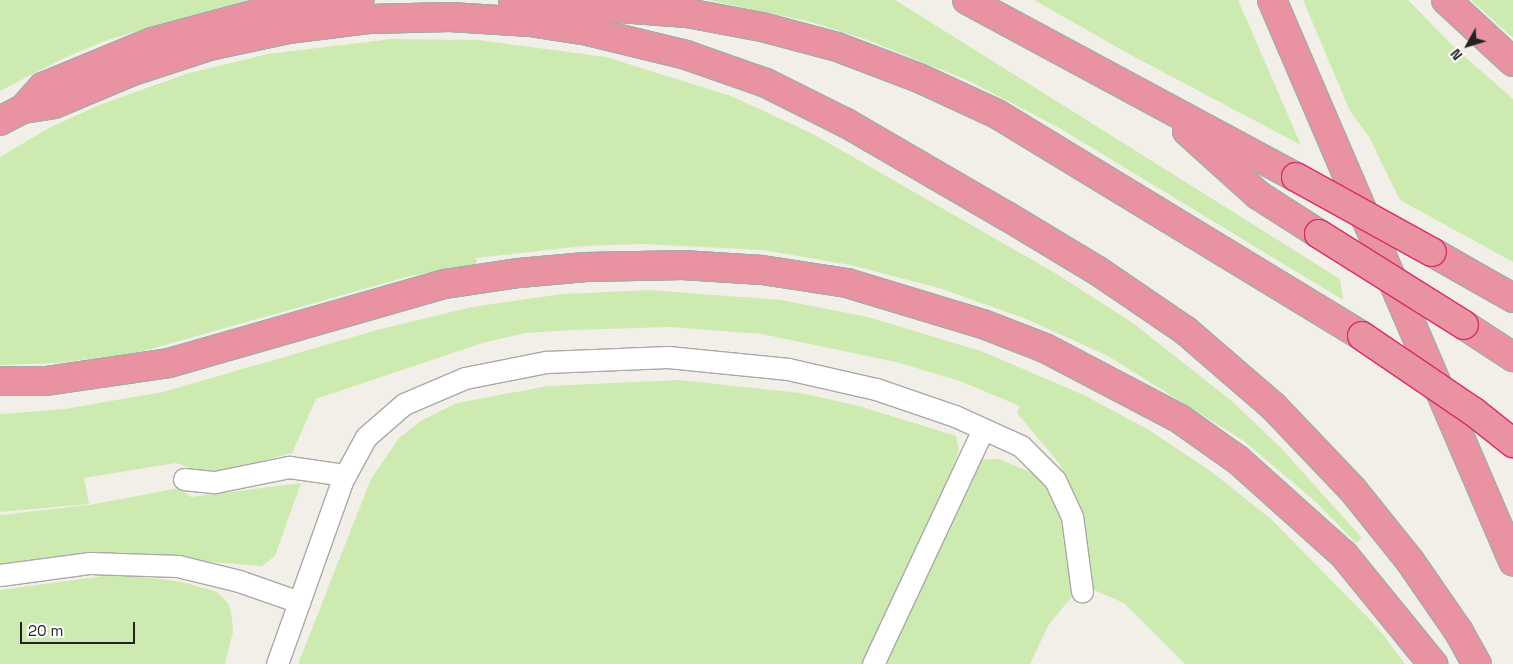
<!DOCTYPE html>
<html>
<head>
<meta charset="utf-8">
<style>
	body { margin:0 }
	#map { position:relative; width:1513px; height:664px; overflow:hidden; background:#f2efe9; font-family:"Space Grotesk",sans-serif }
	div>[style] { position:absolute }
	.grass>* { inset:0; background:#cdebb0 }
	.roads { filter:drop-shadow(1px 0 #a9a9a9) drop-shadow(-1px 0 #a9a9a9) drop-shadow(0 1px #a9a9a9) drop-shadow(0 -1px #a9a9a9) }
	.lane>* { height:21px; margin:-10.5px; padding:0 10.5px; transform-origin:10.5px; border-radius:10.5px; background:#fff }
	.highway>* { height:28px; margin:-14px; padding:0 14px; transform-origin:14px; border-radius:14px; background:#e892a2 }
	.bridges { filter:drop-shadow(1px 0 #dc2a67) drop-shadow(-1px 0 #dc2a67) drop-shadow(0 1px #dc2a67) drop-shadow(0 -1px #dc2a67) }
	.highway-bridge>* { height:28px; margin:-14px; padding:0 14px; transform-origin:14px; border-radius:14px; background:#e892a2 }
	span { translate:-50% -50%; white-space:nowrap; text-align:center; line-height:1.15; -webkit-text-stroke:4px #fff; paint-order:stroke }
	.north { position:absolute; left:1443px; top:20px; width:50px; height:50px; -webkit-text-stroke:4px #fff; paint-order:stroke; rotate:231deg; font-size:14px; font-weight:700; line-height:20px; text-align:center; color:#222 }
	.north::after { content:''; display:block; margin:auto; width:18px; height:22px; background:#222; clip-path:polygon(50% 0,100% 100%,50% 72%,0 100%) }
	.scale { position:absolute; left:20px; top:622px; width:115px; height:22px; box-sizing:border-box; border:2px solid #222; border-top:0; padding-left:6px; font-size:15px; line-height:18px; white-space:nowrap; color:#222; -webkit-text-stroke:4px #fff; paint-order:stroke }
</style>
</head>
<body>
<div id="map">
	<div class="grass">
		<div style="clip-path:polygon(0 0,247px 0,107px 40px,62px 59px,0 91px)"></div>
		<div style="clip-path:polygon(708px 0,895px 0,1340px 279px,1343px 300px,1056px 126px,967px 80px,865px 39px,811px 22px)"></div>
		<div style="clip-path:polygon(1034px 0,1238px 0,1301px 145px,1129px 54px)"></div>
		<div style="clip-path:polygon(1303px 0,1408px 0,1455px 48px,1513px 99px,1513px 262px,1400px 200px,1369px 137px,1350px 111px)"></div>
		<div style="clip-path:polygon(1471px 0,1513px 0,1513px 38px)"></div>
		<div style="clip-path:polygon(392px 39px,479px 40px,606px 57px,731px 96px,813px 134px,1055px 273px,1133px 323px,1233px 402px,1281px 448px,1362px 538px,1356px 543px,1317px 503px,1244px 441px,1108px 356px,1024px 318px,939px 288px,851px 265px,762px 250px,644px 244px,584px 246px,476px 258px,477px 264px,410px 276px,140px 352px,58px 363px,0 365px,0 157px,49px 128px,99px 105px,189px 73px,268px 54px)"></div>
		<div style="clip-path:polygon(649px 290px,781px 300px,868px 317px,981px 351px,1084px 395px,1149px 430px,1212px 472px,1271px 519px,1378px 628px,1405px 664px,1185px 664px,1124px 603px,1094px 590px,1079px 505px,1059px 463px,1017px 413px,1020px 406px,960px 381px,896px 362px,762px 334px,669px 327px,574px 330px,526px 333px,482px 343px,316px 399px,292px 453px,224px 471px,195px 470px,176px 463px,84px 478px,89px 504px,0 512px,0 414px,65px 409px,163px 392px,377px 330px,472px 307px,563px 294px)"></div>
		<div style="clip-path:polygon(678px 380px,801px 393px,859px 406px,956px 436px,959px 450px,954px 465px,863px 664px,298px 664px,371px 479px,399px 438px,421px 421px,457px 403px,548px 386px)"></div>
		<div style="clip-path:polygon(999px 459px,1030px 472px,1046px 485px,1063px 521px,1072px 596px,1048px 626px,1030px 664px,882px 664px,980px 460px)"></div>
		<div style="clip-path:polygon(301px 483px,275px 556px,262px 566px,93px 553px,0 564px,0 515px,89px 505px,179px 488px,191px 497px)"></div>
		<div style="clip-path:polygon(119px 574px,182px 582px,217px 592px,228px 603px,232px 617px,233px 632px,225px 664px,0 664px,0 590px)"></div>
	</div>
	<div class="roads">
		<div class="lane">
			<div style="left:184px;top:479px;width:31px;rotate:6deg"></div>
			<div style="left:215px;top:482px;width:76px;rotate:-11.5deg"></div>
			<div style="left:289px;top:467px;width:57px;rotate:8.1deg"></div>
			<div style="left:0;top:575px;width:91px;rotate:-7.6deg"></div>
			<div style="left:90px;top:563px;width:88px;rotate:2deg"></div>
			<div style="left:178px;top:566px;width:63px;rotate:13.8deg"></div>
			<div style="left:239px;top:581px;width:64px;rotate:19.3deg"></div>
			<div style="left:277px;top:664px;width:194px;rotate:-70.4deg"></div>
			<div style="left:342px;top:481px;width:50px;rotate:-61.4deg"></div>
			<div style="left:366px;top:437px;width:50px;rotate:-41deg"></div>
			<div style="left:404px;top:404px;width:66px;rotate:-23.1deg"></div>
			<div style="left:465px;top:378px;width:83px;rotate:-11.2deg"></div>
			<div style="left:546px;top:362px;width:122px;rotate:-2.3deg"></div>
			<div style="left:668px;top:357px;width:121px;rotate:5.7deg"></div>
			<div style="left:788px;top:369px;width:90px;rotate:12.8deg"></div>
			<div style="left:876px;top:389px;width:83px;rotate:18.9deg"></div>
			<div style="left:955px;top:416px;width:72px;rotate:24.4deg"></div>
			<div style="left:1021px;top:446px;width:48px;rotate:45deg"></div>
			<div style="left:1055px;top:480px;width:40px;rotate:65deg"></div>
			<div style="left:1072px;top:516px;width:76px;rotate:82.4deg"></div>
			<div style="left:873px;top:664px;width:259px;rotate:-64.9deg"></div>
		</div>
		<div class="highway">
			<div style="left:513px;top:0;width:174px;rotate:4.3deg"></div>
			<div style="left:687px;top:13px;width:76px;rotate:10.6deg"></div>
			<div style="left:762px;top:27px;width:78px;rotate:14.9deg"></div>
			<div style="left:837px;top:47px;width:88px;rotate:20.7deg"></div>
			<div style="left:919px;top:78px;width:86px;rotate:24.8deg"></div>
			<div style="left:997px;top:114px;width:427px;rotate:31.3deg"></div>
			<div style="left:967px;top:0;width:374px;rotate:28.3deg"></div>
			<div style="left:1272px;top:0;width:611px;rotate:66.75deg"></div>
			<div style="left:1446px;top:0;width:91px;rotate:42.8deg"></div>
			<div style="left:23px;top:109px;width:30px;rotate:-48deg"></div>
			<div style="left:43px;top:87px;width:118px;rotate:-22.4deg"></div>
			<div style="left:152px;top:42px;width:123px;rotate:-15.1deg"></div>
			<div style="left:271px;top:10px;width:89px;rotate:-6.5deg"></div>
			<div style="left:0;top:121px;width:26px;rotate:-28deg"></div>
			<div style="left:23px;top:109px;width:31px;rotate:-9deg"></div>
			<div style="left:54px;top:104px;width:82px;rotate:-22.8deg"></div>
			<div style="left:130px;top:72px;width:83px;rotate:-18.2deg"></div>
			<div style="left:209px;top:46px;width:81px;rotate:-12.1deg"></div>
			<div style="left:288px;top:29px;width:83px;rotate:-7deg"></div>
			<div style="left:370px;top:19px;width:80px;rotate:-1.4deg"></div>
			<div style="left:450px;top:17px;width:80px;rotate:3.6deg"></div>
			<div style="left:530px;top:22px;width:54px;rotate:8.6deg"></div>
			<div style="left:583px;top:30px;width:106px;rotate:13.6deg"></div>
			<div style="left:686px;top:55px;width:85px;rotate:19.3deg"></div>
			<div style="left:766px;top:83px;width:89px;rotate:26.6deg"></div>
			<div style="left:846px;top:123px;width:184px;rotate:30.1deg"></div>
			<div style="left:1005px;top:215px;width:109px;rotate:31.1deg"></div>
			<div style="left:1098px;top:271px;width:107px;rotate:34.3deg"></div>
			<div style="left:1186px;top:331px;width:115px;rotate:40.8deg"></div>
			<div style="left:1273px;top:406px;width:116px;rotate:46.4deg"></div>
			<div style="left:1353px;top:490px;width:91px;rotate:51.2deg"></div>
			<div style="left:1410px;top:561px;width:86px;rotate:55.4deg"></div>
			<div style="left:1459px;top:632px;width:37px;rotate:61deg"></div>
			<div style="left:1187px;top:131px;width:96px;rotate:42deg"></div>
			<div style="left:1258px;top:195px;width:72px;rotate:32.6deg"></div>
			<div style="left:1432px;top:252px;width:93px;rotate:29.6deg"></div>
			<div style="left:1464px;top:325px;width:59px;rotate:33.1deg"></div>
			<div style="left:0;top:381px;width:46px"></div>
			<div style="left:46px;top:381px;width:124px;rotate:-8.3deg"></div>
			<div style="left:169px;top:363px;width:287px;rotate:-16deg"></div>
			<div style="left:445px;top:284px;width:75px;rotate:-8.5deg"></div>
			<div style="left:519px;top:273px;width:67px;rotate:-5.1deg"></div>
			<div style="left:586px;top:267px;width:96px;rotate:-1.2deg"></div>
			<div style="left:682px;top:265px;width:80px;rotate:3.6deg"></div>
			<div style="left:762px;top:270px;width:86px;rotate:8.7deg"></div>
			<div style="left:847px;top:283px;width:142px;rotate:16.8deg"></div>
			<div style="left:983px;top:324px;width:66px;rotate:21.2deg"></div>
			<div style="left:1045px;top:348px;width:153px;rotate:27.7deg"></div>
			<div style="left:1180px;top:419px;width:71px;rotate:35.3deg"></div>
			<div style="left:1238px;top:460px;width:142px;rotate:41.9deg"></div>
			<div style="left:1344px;top:555px;width:141px;rotate:50.8deg"></div>
		</div>
	</div>
	<div class="bridges">
		<div class="highway-bridge">
			<div style="left:1296px;top:177px;width:155px;rotate:28.9deg"></div>
			<div style="left:1319px;top:234px;width:171px;rotate:32.1deg"></div>
			<div style="left:1362px;top:336px;width:135px;rotate:34.2deg"></div>
			<div style="left:1474px;top:412px;width:50px;rotate:38.5deg"></div>
		</div>
	</div>
	<div class="north">N</div>
	<div class="scale">20 m</div>
</div>
</body>
</html>
